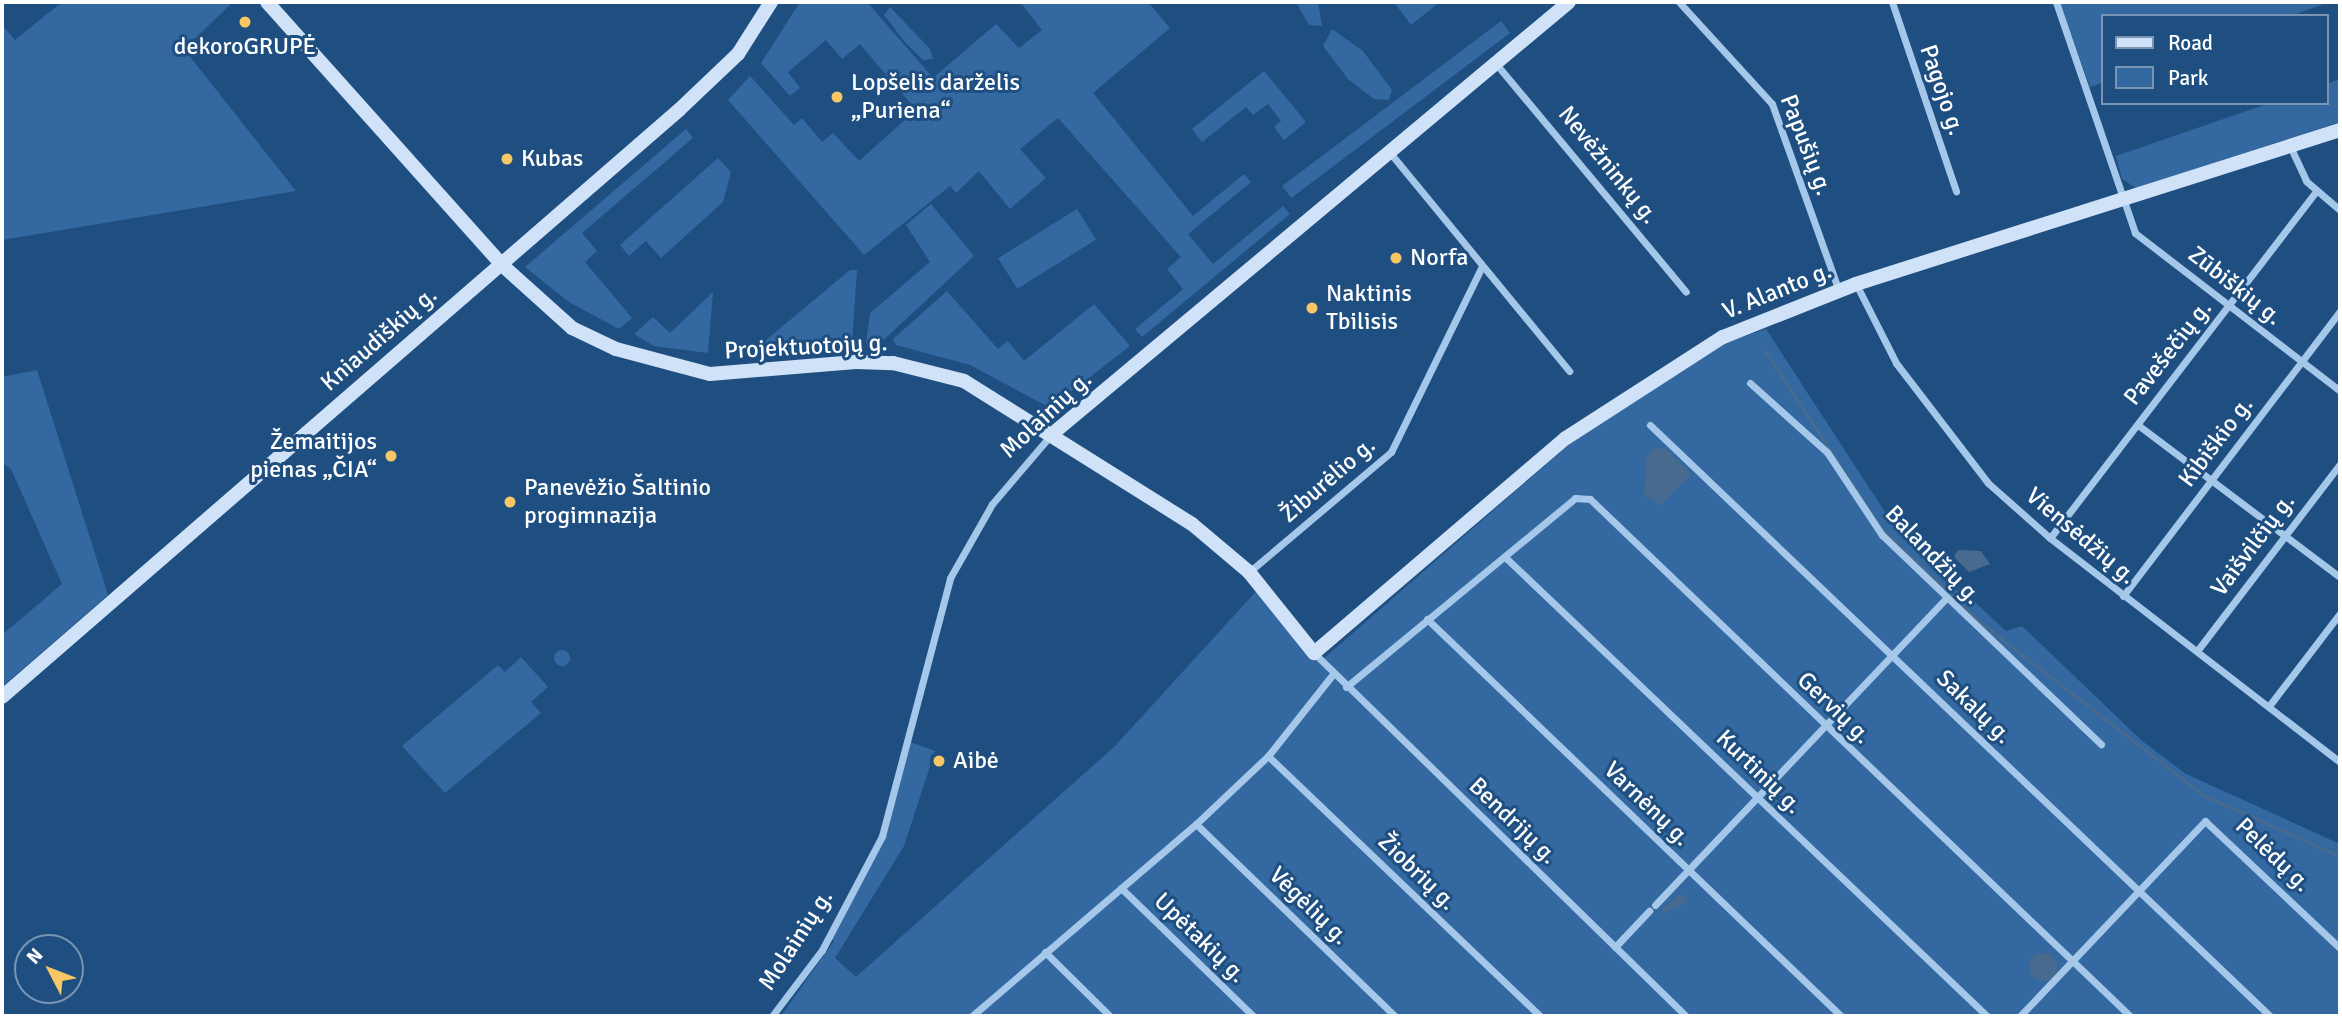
<!DOCTYPE html>
<html>
<head>
<meta charset="utf-8">
<style>
	body { margin:0 }
	#map { position:relative; width:2342px; height:1018px; overflow:hidden; background:#1f4f81; font-family:Signika,sans-serif }
	div>[style] { position:absolute }
	.green>* { inset:0; background:#3369a0; transform-origin:0 0 }
	.round { border-radius:50% }
	.water>* { inset:0; background:#476a8e }
	.stream>* { height:2.5px; margin:-1.25px; padding:0 1.25px; transform-origin:1.25px; border-radius:1.25px; background:#476a8e }
	.street>* { height:7px; margin:-3.5px; padding:0 3.5px; transform-origin:3.5px; border-radius:3.5px; background:#a5c7e9 }
	.secondary>* { height:14px; margin:-7px; padding:0 7px; transform-origin:7px; border-radius:7px; background:#d0e2f7 }
	.dots>* { width:19px; height:19px; translate:-50% -50%; box-sizing:border-box; border:4px solid #1f4f81; border-radius:50% }
	span { translate:-50% -50%; white-space:nowrap; text-align:center; line-height:1.15; -webkit-text-stroke:6px #1f4f81; paint-order:stroke }
	.poi-label { font-size:24px; color:#fff }
	.left { translate:0 -50%; text-align:left }
	.right { translate:-100% -50%; text-align:right }
	.street-label { font-size:24px; color:#fff }
	.frame { position:absolute; inset:0; border:4px solid #fff; pointer-events:none }
	.legend { position:absolute; left:2101px; top:14px; width:228px; height:91px; box-sizing:border-box; background:#1f4f81; border:2px solid #7995b3; margin:0; padding:9px 12px; list-style:none; font-size:21px; color:#fff }
	.legend li { display:flex; align-items:center; gap:14px; height:35px }
	.legend b { width:35px; border:2px solid #7995b3 }
	.north { position:absolute; left:14px; top:934px; width:70px; height:70px; box-sizing:border-box; background:#1f4f81; border:2px solid #7995b3; border-radius:50%; rotate:312deg; font-size:19px; font-weight:700; line-height:28px; text-align:center; color:#fff }
	.north::after { content:''; display:block; margin:auto; width:24px; height:32px; background:#f7c665; clip-path:polygon(50% 0,100% 100%,50% 72%,0 100%) }
</style>
</head>
<body>
<div id="map">
	<div class="green">
		<div style="clip-path:polygon(62px 2px,233px 2px,184px 49px,296px 191px,2px 240px,2px 25px,15px 40px)"></div>
		<div style="clip-path:polygon(800px 2px,867px 2px,933px 78px,996px 24px,1019px 48px,1042px 30px,1020px 2px,1148px 2px,1170px 28px,1093px 93px,1193px 216px,1244px 174px,1251px 182px,1188px 234px,1213px 264px,1283px 206px,1290px 214px,1142px 337px,1135px 329px,1183px 289px,1167px 269px,1181px 257px,1058px 118px,1020px 149px,1046px 178px,1010px 209px,979px 171px,956px 193px,950px 186px,864px 255px,728px 100px,750px 76px,794px 125px,802px 118px,822px 142px,833px 133px,859px 161px,916px 110px,860px 44px,842px 59px,826px 40px,788px 72px,800px 88px,790px 96px,761px 63px)"></div>
		<div style="clip-path:polygon(1296px 2px,1318px 2px,1322px 26px,1309px 25px)"></div>
		<div style="clip-path:polygon(1394px 2px,1440px 2px,1411px 25px)"></div>
		<div style="clip-path:polygon(2060px 2px,2330px 2px,2290px 16px,2102px 16px,2102px 83px,2090px 87px)"></div>
		<div style="clip-path:polygon(890px 7px,930px 49px,933px 59px,923px 60px,904px 41px,884px 15px)"></div>
		<div style="left:1501px;top:21px;width:15px;height:274px;rotate:53deg"></div>
		<div style="clip-path:polygon(1332px 29px,1363px 51px,1392px 90px,1389px 100px,1374px 99px,1348px 79px,1323px 46px)"></div>
		<div style="clip-path:polygon(1264px 71px,1306px 122px,1284px 140px,1274px 127px,1281px 121px,1268px 104px,1253px 115px,1246px 107px,1202px 142px,1192px 129px)"></div>
		<div style="clip-path:polygon(2340px 79px,2340px 122px,2136px 188px,2122px 179px,2116px 156px,2270px 103px,2326px 103px,2326px 84px)"></div>
		<div style="clip-path:polygon(686px 129px,693px 138px,582px 233px,597px 251px,585px 262px,632px 318px,619px 329px,569px 302px,525px 267px)"></div>
		<div style="clip-path:polygon(718px 158px,731px 172px,723px 202px,661px 258px,646px 241px,629px 256px,620px 245px)"></div>
		<div style="clip-path:polygon(931px 204px,974px 256px,878px 345px,866px 343px,870px 313px,930px 262px,906px 225px)"></div>
		<div style="left:1077px;top:209px;width:36px;height:93px;rotate:58deg"></div>
		<div style="clip-path:polygon(850px 270px,857px 270px,852px 343px,747px 356px)"></div>
		<div style="clip-path:polygon(947px 291px,998px 349px,1008px 341px,1024px 361px,1094px 304px,1130px 346px,1050px 408px,970px 365px,896px 345px,893px 339px)"></div>
		<div style="clip-path:polygon(713px 292px,708px 353px,654px 346px,634px 334px,653px 317px,670px 333px)"></div>
		<div style="clip-path:polygon(1766px 329px,1896px 529px,2006px 631px,2022px 626px,2141px 740px,2186px 774px,2340px 844px,2340px 1016px,781px 1016px,834px 941px,829px 937px,882px 836px,910px 742px,935px 751px,904px 846px,835px 958px,856px 977px,1115px 746px,1261px 586px,1322px 660px,1574px 440px,1729px 341px)"></div>
		<div style="clip-path:polygon(37px 370px,108px 595px,2px 687px,2px 635px,62px 584px,11px 469px,2px 462px,2px 377px)"></div>
		<div class="round" style="left:554px;top:650px;width:16px;height:16px"></div>
		<div style="clip-path:polygon(521px 657px,548px 687px,531px 702px,541px 713px,445px 793px,402px 746px,498px 665px,505px 672px)"></div>
	</div>
	<div class="water">
		<div style="clip-path:polygon(1654px 448px,1667px 449px,1691px 474px,1661px 505px,1644px 495px,1646px 459px)"></div>
		<div style="clip-path:polygon(1958px 550px,1981px 551px,1990px 564px,1969px 572px,1954px 557px)"></div>
		<div style="clip-path:polygon(1681px 893px,1689px 902px,1662px 914px,1663px 908px)"></div>
		<div class="round" style="left:2029px;top:953px;width:28px;height:28px"></div>
	</div>
	<div class="stream">
		<div style="left:1765px;top:350px;width:214px;rotate:56.8deg"></div>
		<div style="left:1882px;top:529px;width:141px;rotate:43.3deg"></div>
		<div style="left:1985px;top:626px;width:278px;rotate:37.7deg"></div>
		<div style="left:2205px;top:796px;width:148px;rotate:24deg"></div>
	</div>
	<div class="street">
		<div style="left:1679px;top:2px;width:138px;rotate:47.6deg"></div>
		<div style="left:1772px;top:104px;width:199px;rotate:70.3deg"></div>
		<div style="left:1892px;top:2px;width:200px;rotate:71.3deg"></div>
		<div style="left:2056px;top:2px;width:244px;rotate:71.1deg"></div>
		<div style="left:2135px;top:233px;width:259px;rotate:37.6deg"></div>
		<div style="left:1497px;top:65px;width:295px;rotate:50.2deg"></div>
		<div style="left:2290px;top:146px;width:38px;rotate:65deg"></div>
		<div style="left:2306px;top:181px;width:45px;rotate:40.5deg"></div>
		<div style="left:1391px;top:154px;width:281px;rotate:50.6deg"></div>
		<div style="left:1856px;top:284px;width:89px;rotate:63.1deg"></div>
		<div style="left:1896px;top:363px;width:151px;rotate:52.5deg"></div>
		<div style="left:1988px;top:483px;width:83px;rotate:41.6deg"></div>
		<div style="left:2050px;top:538px;width:366px;rotate:37.7deg"></div>
		<div style="left:1750px;top:383px;width:103px;rotate:41.9deg"></div>
		<div style="left:1827px;top:452px;width:100px;rotate:56.5deg"></div>
		<div style="left:1882px;top:535px;width:303px;rotate:43.7deg"></div>
		<div style="left:1650px;top:425px;width:857px;rotate:43.63deg"></div>
		<div style="left:2138px;top:425px;width:253px;rotate:37deg"></div>
		<div style="left:2050px;top:538px;width:437px;rotate:-52.5deg"></div>
		<div style="left:1505px;top:557px;width:666px;rotate:43.6deg"></div>
		<div style="left:1249px;top:572px;width:186px;rotate:-40.2deg"></div>
		<div style="left:1391px;top:452px;width:207px;rotate:-63.9deg"></div>
		<div style="left:2123px;top:596px;width:358px;rotate:-52.7deg"></div>
		<div style="left:1427px;top:619px;width:574px;rotate:43.8deg"></div>
		<div style="left:2197px;top:651px;width:235px;rotate:-52.6deg"></div>
		<div style="left:1314px;top:653px;width:520px;rotate:44.3deg"></div>
		<div style="left:1346px;top:687px;width:297px;rotate:-39.5deg"></div>
		<div style="left:1575px;top:498px;width:15px;rotate:4deg"></div>
		<div style="left:1590px;top:499px;width:748px;rotate:43.75deg"></div>
		<div style="left:2269px;top:706px;width:117px;rotate:-52.6deg"></div>
		<div style="left:1268px;top:756px;width:376px;rotate:43.7deg"></div>
		<div style="left:1196px;top:824px;width:277px;rotate:44deg"></div>
		<div style="left:1121px;top:888px;width:184px;rotate:44.1deg"></div>
		<div style="left:1655px;top:905px;width:423px;rotate:-46.5deg"></div>
		<div style="left:1615px;top:947px;width:50px;rotate:-46.6deg"></div>
		<div style="left:1045px;top:952px;width:91px;rotate:44.6deg"></div>
		<div style="left:772px;top:1016px;width:83px;rotate:-52.9deg"></div>
		<div style="left:822px;top:950px;width:129px;rotate:-62.2deg"></div>
		<div style="left:882px;top:836px;width:267px;rotate:-75.2deg"></div>
		<div style="left:950px;top:578px;width:85px;rotate:-60.4deg"></div>
		<div style="left:992px;top:504px;width:91px;rotate:-49.5deg"></div>
		<div style="left:972px;top:1016px;width:295px;rotate:-40.6deg"></div>
		<div style="left:1196px;top:824px;width:99px;rotate:-43.4deg"></div>
		<div style="left:1268px;top:756px;width:105px;rotate:-51.6deg"></div>
		<div style="left:2020px;top:1016px;width:269px;rotate:-46.5deg"></div>
		<div style="left:2205px;top:821px;width:185px;rotate:43.3deg"></div>
	</div>
	<div class="secondary">
		<div style="left:267px;top:2px;width:351px;rotate:48.2deg"></div>
		<div style="left:501px;top:264px;width:96px;rotate:42deg"></div>
		<div style="left:572px;top:328px;width:49px;rotate:25.5deg"></div>
		<div style="left:616px;top:349px;width:97px;rotate:14.9deg"></div>
		<div style="left:710px;top:374px;width:146px;rotate:-4.7deg"></div>
		<div style="left:856px;top:362px;width:37px;rotate:2deg"></div>
		<div style="left:893px;top:363px;width:73px;rotate:14.2deg"></div>
		<div style="left:964px;top:381px;width:269px;rotate:32.1deg"></div>
		<div style="left:1192px;top:524px;width:75px;rotate:40.1deg"></div>
		<div style="left:1249px;top:572px;width:104px;rotate:51.3deg"></div>
		<div style="left:1314px;top:653px;width:331px;rotate:-40.5deg"></div>
		<div style="left:1566px;top:438px;width:187px;rotate:-32.8deg"></div>
		<div style="left:1723px;top:337px;width:143px;rotate:-21.7deg"></div>
		<div style="left:1856px;top:284px;width:508px;rotate:-17.65deg"></div>
		<div style="left:1051px;top:435px;width:675px;rotate:-39.89deg"></div>
		<div style="left:2px;top:697px;width:897px;rotate:-40.93deg"></div>
		<div style="left:680px;top:109px;width:80px;rotate:-43.5deg"></div>
		<div style="left:738px;top:54px;width:62px;rotate:-57.6deg"></div>
	</div>
	<div class="dots">
		<div style="left:245px;top:22px;background:#f7c665"></div>
		<div style="left:837px;top:97px;background:#f7c665"></div>
		<div style="left:507px;top:159px;background:#f7c665"></div>
		<div style="left:1396px;top:258px;background:#f7c665"></div>
		<div style="left:1312px;top:308px;background:#f7c665"></div>
		<div style="left:391px;top:456px;background:#f7c665"></div>
		<div style="left:510px;top:502px;background:#f7c665"></div>
		<div style="left:939px;top:761px;background:#f7c665"></div>
	</div>
	<div class="poi-label">
		<span style="left:245px;top:47px">dekoroGRUPĖ</span>
		<span class="left" style="left:851px;top:97px">Lopšelis darželis<br>„Puriena“</span>
		<span class="left" style="left:521px;top:159px">Kubas</span>
		<span class="left" style="left:1410px;top:258px">Norfa</span>
		<span class="left" style="left:1326px;top:308px">Naktinis<br>Tbilisis</span>
		<span class="right" style="left:377px;top:456px">Žemaitijos<br>pienas „ČIA“</span>
		<span class="left" style="left:524px;top:502px">Panevėžio Šaltinio<br>progimnazija</span>
		<span class="left" style="left:953px;top:761px">Aibė</span>
	</div>
	<div class="street-label">
		<span style="left:1942px;top:90px;rotate:71deg">Pagojo g.</span>
		<span style="left:1806px;top:145px;rotate:69deg">Papušių g.</span>
		<span style="left:1608px;top:165px;rotate:51deg">Nevėžninkų g.</span>
		<span style="left:2235px;top:286px;rotate:38deg">Zūbiškių g.</span>
		<span style="left:1777px;top:291px;rotate:-22deg">V. Alanto g.</span>
		<span style="left:379px;top:339px;rotate:-41deg">Kniaudiškių g.</span>
		<span style="left:806px;top:347px;rotate:-3deg">Projektuotojų g.</span>
		<span style="left:2168px;top:353px;rotate:-52deg">Pavešečių g.</span>
		<span style="left:1046px;top:415px;rotate:-43deg">Molainių g.</span>
		<span style="left:2216px;top:442px;rotate:-53deg">Kibiškio g.</span>
		<span style="left:1328px;top:480px;rotate:-41deg">Žiburėlio g.</span>
		<span style="left:2081px;top:536px;rotate:40deg">Viensėdžių g.</span>
		<span style="left:2253px;top:545px;rotate:-53deg">Vaišvilčių g.</span>
		<span style="left:1933px;top:555px;rotate:46deg">Balandžių g.</span>
		<span style="left:1974px;top:707px;rotate:44deg">Sakalų g.</span>
		<span style="left:1834px;top:708px;rotate:44deg">Gervių g.</span>
		<span style="left:1759px;top:772px;rotate:44deg">Kurtinių g.</span>
		<span style="left:1647px;top:804px;rotate:44deg">Varnėnų g.</span>
		<span style="left:1513px;top:821px;rotate:44deg">Bendrijų g.</span>
		<span style="left:2273px;top:855px;rotate:44deg">Pelėdų g.</span>
		<span style="left:1417px;top:872px;rotate:44deg">Žiobrių g.</span>
		<span style="left:1309px;top:906px;rotate:44deg">Vėgėlių g.</span>
		<span style="left:1200px;top:938px;rotate:44deg">Upėtakių g.</span>
		<span style="left:796px;top:940px;rotate:-57deg">Molainių g.</span>
	</div>
	<div class="frame"></div>
	<ul class="legend">
	<li><b style="height:9px;background:#d0e2f7"></b>Road</li>
	<li><b style="height:19px;background:#3369a0"></b>Park</li>
	</ul>
	<div class="north">N</div>
</div>
</body>
</html>
